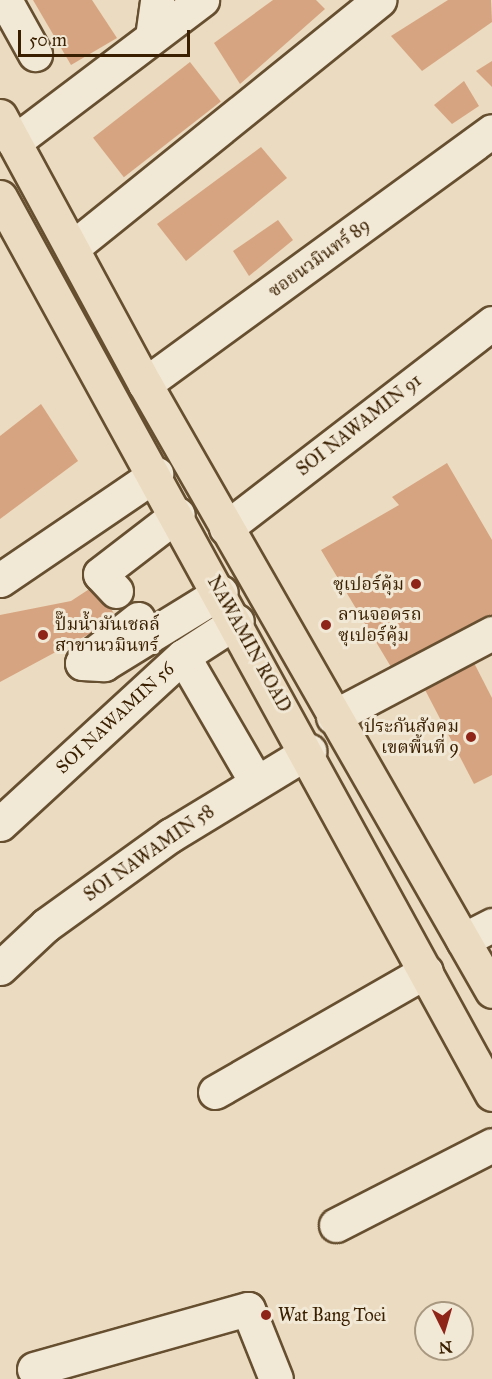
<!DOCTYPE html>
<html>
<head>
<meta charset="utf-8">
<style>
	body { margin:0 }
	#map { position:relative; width:492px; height:1379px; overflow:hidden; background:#ebdbc0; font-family:"IM FELL Great Primer","Noto Serif Thai",serif }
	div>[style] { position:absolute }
	.building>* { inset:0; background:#d7a481; transform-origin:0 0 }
	.roads { filter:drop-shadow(2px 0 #664f30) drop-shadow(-2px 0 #664f30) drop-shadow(0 2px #664f30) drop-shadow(0 -2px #664f30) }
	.minor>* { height:33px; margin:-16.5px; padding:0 16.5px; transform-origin:16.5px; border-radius:16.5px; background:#f2e8d6 }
	.major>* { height:33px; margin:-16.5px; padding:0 16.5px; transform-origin:16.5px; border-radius:16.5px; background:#ebdbc0 }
	.dots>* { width:16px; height:16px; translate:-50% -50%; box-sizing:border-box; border:3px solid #f2e8d6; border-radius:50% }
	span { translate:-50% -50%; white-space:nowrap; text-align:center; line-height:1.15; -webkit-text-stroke:6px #f2e8d6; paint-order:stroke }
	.street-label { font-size:18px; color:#3a2000 }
	.poi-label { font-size:18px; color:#3a2000 }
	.right { translate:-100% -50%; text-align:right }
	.left { translate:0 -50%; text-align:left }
	.north { position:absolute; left:414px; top:1301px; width:60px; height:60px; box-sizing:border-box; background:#f2e8d6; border:2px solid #a89880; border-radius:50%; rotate:175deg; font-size:16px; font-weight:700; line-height:24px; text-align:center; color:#3a2000 }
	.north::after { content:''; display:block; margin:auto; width:21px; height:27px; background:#8f2418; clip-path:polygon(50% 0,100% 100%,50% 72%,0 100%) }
	.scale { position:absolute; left:18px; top:30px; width:172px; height:27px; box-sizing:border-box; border:3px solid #3a2000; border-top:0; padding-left:8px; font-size:18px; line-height:21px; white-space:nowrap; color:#3a2000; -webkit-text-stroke:4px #f2e8d6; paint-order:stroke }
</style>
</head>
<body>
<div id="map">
	<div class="building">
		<div style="clip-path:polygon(33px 0,92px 0,117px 38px,71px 65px)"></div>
		<div style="clip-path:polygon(273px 0,316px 0,325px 9px,240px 84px,214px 43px)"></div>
		<div style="clip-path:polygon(448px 0,491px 0,492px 22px,422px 71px,391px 36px)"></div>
		<div style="clip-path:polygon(492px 61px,492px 87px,476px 71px)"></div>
		<div style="left:190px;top:62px;width:50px;height:123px;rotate:52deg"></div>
		<div style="clip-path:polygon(464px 81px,479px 106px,452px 124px,434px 105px)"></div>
		<div style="clip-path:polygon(261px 147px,287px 178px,186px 261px,157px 224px)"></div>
		<div style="clip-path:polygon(278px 220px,293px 240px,249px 276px,233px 251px)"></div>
		<div style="clip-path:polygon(41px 404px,78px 461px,0 519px,0 436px)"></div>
		<div style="clip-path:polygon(447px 463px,492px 540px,492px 617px,391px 667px,321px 550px,399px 505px,392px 497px)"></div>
		<div style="clip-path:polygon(97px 584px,117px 619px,0 682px,0 615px,71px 601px)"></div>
		<div style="clip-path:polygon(472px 659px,492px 698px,492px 775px,474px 784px,422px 684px)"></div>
	</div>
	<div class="roads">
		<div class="minor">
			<div style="left:5px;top:0;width:62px;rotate:60.9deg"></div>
			<div style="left:152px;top:37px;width:37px;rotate:-82deg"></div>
			<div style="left:14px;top:142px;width:236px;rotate:-37.1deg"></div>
			<div style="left:72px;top:248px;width:395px;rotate:-38.9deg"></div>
			<div style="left:145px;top:384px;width:429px;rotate:-36.1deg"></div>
			<div style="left:226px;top:528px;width:336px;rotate:-37.6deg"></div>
			<div style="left:0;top:580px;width:189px;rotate:-34.2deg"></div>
			<div style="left:116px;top:591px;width:23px;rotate:-133deg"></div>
			<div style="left:100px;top:574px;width:98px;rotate:-37.6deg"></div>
			<div style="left:138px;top:619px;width:71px;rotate:141.8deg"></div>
			<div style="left:82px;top:663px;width:22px;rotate:3deg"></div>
			<div style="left:104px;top:664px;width:137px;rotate:-31.6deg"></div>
			<div style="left:183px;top:656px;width:146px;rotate:59.9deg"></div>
			<div style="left:333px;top:717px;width:180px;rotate:-27.8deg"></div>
			<div style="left:0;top:824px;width:248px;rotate:-42.6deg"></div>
			<div style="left:183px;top:656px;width:64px;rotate:-32.9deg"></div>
			<div style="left:463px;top:940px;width:33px;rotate:-27deg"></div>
			<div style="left:0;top:968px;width:63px;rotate:-43.1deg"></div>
			<div style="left:46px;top:925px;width:154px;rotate:-35.8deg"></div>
			<div style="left:171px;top:835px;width:162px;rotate:-31.3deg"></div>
			<div style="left:215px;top:1092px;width:243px;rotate:-29.8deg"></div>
			<div style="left:336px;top:1225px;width:175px;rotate:-27.1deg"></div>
			<div style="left:34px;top:1369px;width:222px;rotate:-15.7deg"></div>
			<div style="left:248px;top:1309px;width:75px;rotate:68.2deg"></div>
		</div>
		<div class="major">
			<div style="left:0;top:116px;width:305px;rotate:61.6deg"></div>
			<div style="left:145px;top:384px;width:699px;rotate:60.24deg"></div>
			<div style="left:0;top:197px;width:1023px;rotate:61.26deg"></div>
		</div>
	</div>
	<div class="dots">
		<div style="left:416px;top:584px;background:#8f2418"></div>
		<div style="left:326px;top:625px;background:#8f2418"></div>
		<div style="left:43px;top:635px;background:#8f2418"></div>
		<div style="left:471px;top:737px;background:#8f2418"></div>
		<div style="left:266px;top:1315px;background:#8f2418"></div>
	</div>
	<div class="street-label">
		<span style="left:319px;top:258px;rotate:-36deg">ซอยนวมินทร์ 89</span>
		<span style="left:359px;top:425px;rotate:-38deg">SOI NAWAMIN 91</span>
		<span style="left:249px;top:644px;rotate:61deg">NAWAMIN ROAD</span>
		<span style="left:115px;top:718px;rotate:-43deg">SOI NAWAMIN 56</span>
		<span style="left:149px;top:853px;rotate:-35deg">SOI NAWAMIN 58</span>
	</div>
	<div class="poi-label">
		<span class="right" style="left:404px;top:584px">ซุเปอร์คุ้ม</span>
		<span class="left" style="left:338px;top:625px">ลานจอดรถ<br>ซุเปอร์คุ้ม</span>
		<span class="left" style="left:55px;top:635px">ปั๊มน้ำมันเชลล์<br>สาขานวมินทร์</span>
		<span class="right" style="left:459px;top:737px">ประกันสังคม<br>เขตพื้นที่ 9</span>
		<span class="left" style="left:278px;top:1315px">Wat Bang Toei</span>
	</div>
	<div class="north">N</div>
	<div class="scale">50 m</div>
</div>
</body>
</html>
